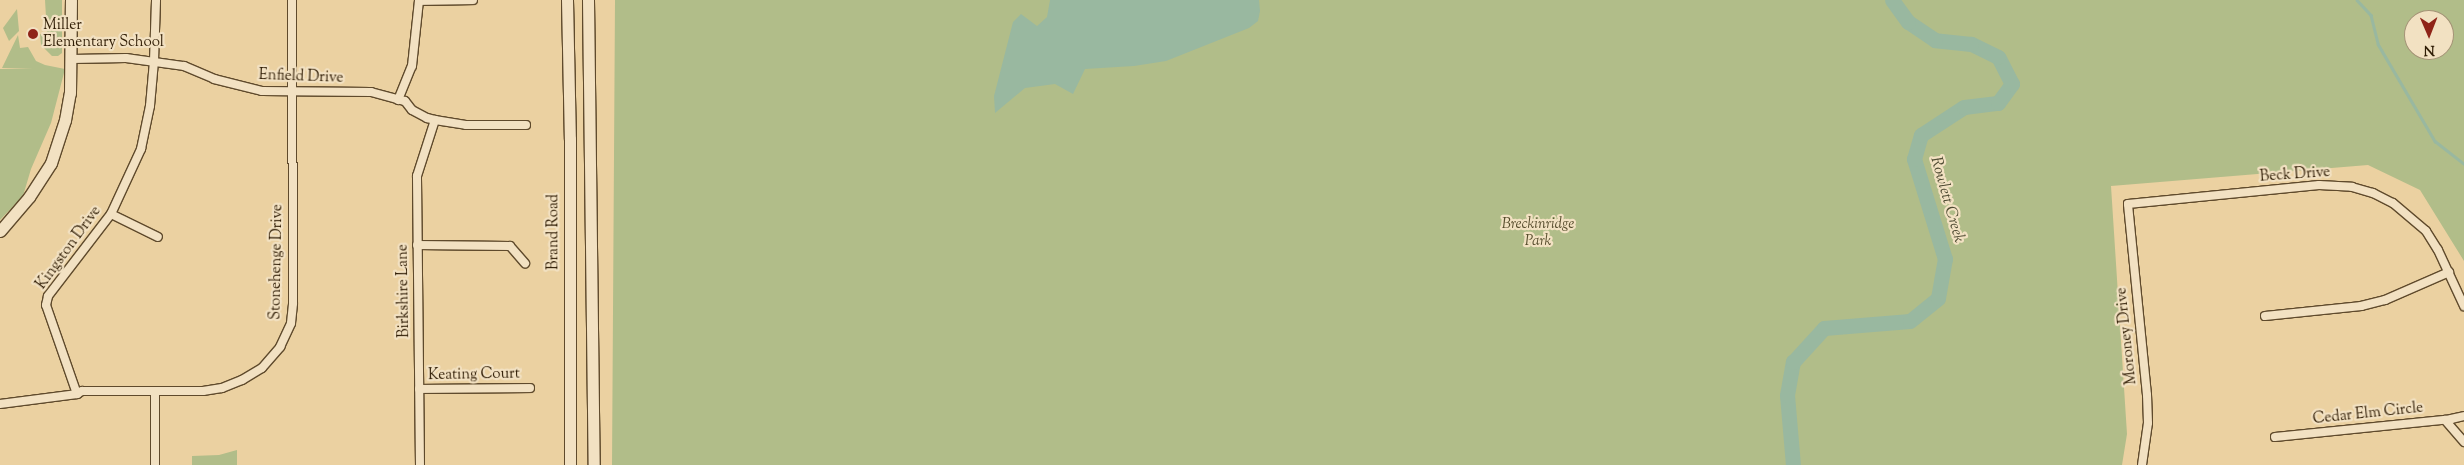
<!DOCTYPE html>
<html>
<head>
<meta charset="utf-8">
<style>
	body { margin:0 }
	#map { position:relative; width:2464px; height:465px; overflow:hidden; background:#ebd1a1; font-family:"Sorts Mill Goudy",serif }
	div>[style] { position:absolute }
	.green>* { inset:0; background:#b1bd89 }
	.water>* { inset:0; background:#99b8a0 }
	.stream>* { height:2.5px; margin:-1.25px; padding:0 1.25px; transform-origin:1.25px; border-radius:1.25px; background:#99b8a0 }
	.river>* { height:15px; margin:-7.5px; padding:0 7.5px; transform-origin:7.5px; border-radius:7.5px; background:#99b8a0 }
	.roads { filter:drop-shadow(1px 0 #5f4a2c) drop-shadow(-1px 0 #5f4a2c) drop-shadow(0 1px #5f4a2c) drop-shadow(0 -1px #5f4a2c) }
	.street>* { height:8px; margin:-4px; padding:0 4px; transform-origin:4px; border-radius:4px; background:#f2e1c2 }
	.secondary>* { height:11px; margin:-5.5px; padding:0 5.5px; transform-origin:5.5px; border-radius:5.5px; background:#f2e1c2 }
	.dots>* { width:14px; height:14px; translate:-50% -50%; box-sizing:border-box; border:2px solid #f2e1c2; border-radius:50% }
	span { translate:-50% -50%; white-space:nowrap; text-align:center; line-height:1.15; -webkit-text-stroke:4.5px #f2e1c2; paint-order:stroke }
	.poi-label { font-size:15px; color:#301d05 }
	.left { translate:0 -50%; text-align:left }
	.street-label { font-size:15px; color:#301d05 }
	.park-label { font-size:15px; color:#574d2d; font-style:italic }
	.water-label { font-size:16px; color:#504c34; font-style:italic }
	.north { position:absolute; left:2404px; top:10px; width:50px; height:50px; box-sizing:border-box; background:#f2e1c2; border:1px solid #a49376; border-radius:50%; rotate:179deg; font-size:14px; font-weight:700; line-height:20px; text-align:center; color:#301d05 }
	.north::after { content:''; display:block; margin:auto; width:18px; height:22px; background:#8f2418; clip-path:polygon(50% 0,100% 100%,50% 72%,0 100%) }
</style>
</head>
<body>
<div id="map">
	<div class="green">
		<div style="clip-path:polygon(45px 0,62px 0,62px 53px,58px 56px,52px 56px,41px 45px,40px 34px,45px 37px,47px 34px)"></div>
		<div style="clip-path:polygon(evenodd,615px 0,2464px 0,2464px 261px,2420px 190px,2368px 165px,2111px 186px,2127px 434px,2122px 465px,612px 465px,615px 0,2414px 20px,2444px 20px,2444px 50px,2414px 50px,2414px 20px)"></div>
		<div style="clip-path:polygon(17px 9px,19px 31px,9px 41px,3px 28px)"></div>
		<div style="clip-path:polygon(18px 35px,20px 48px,28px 47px,36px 61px,45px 65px,65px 69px,51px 123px,31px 169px,23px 196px,0 220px,0 69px,33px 69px,2px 68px)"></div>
		<div style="clip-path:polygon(237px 450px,237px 465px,192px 465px,192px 456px,219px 455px)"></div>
	</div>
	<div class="water">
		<div style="clip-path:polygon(1050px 0,1259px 0,1260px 11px,1258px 21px,1249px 28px,1166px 61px,1134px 66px,1085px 69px,1073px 94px,1055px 84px,1025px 88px,995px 113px,994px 96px,1013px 22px,1021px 14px,1037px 26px,1047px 17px)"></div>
	</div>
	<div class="stream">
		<div style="left:2357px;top:0;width:21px;rotate:47deg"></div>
		<div style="left:2371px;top:15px;width:30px;rotate:76deg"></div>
		<div style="left:2378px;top:44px;width:113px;rotate:59.6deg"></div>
		<div style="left:2435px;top:141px;width:37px;rotate:38deg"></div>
	</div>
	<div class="river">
		<div style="left:1793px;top:465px;width:70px;rotate:-94.9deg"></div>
		<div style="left:1787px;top:395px;width:34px;rotate:-80deg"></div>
		<div style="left:1793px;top:362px;width:46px;rotate:-47.6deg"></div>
		<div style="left:1824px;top:328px;width:86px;rotate:-4.7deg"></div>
		<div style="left:1910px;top:321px;width:36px;rotate:-39deg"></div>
		<div style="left:1938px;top:298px;width:40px;rotate:-80deg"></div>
		<div style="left:1945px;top:259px;width:105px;rotate:-107.2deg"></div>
		<div style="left:1914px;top:159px;width:25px;rotate:-74deg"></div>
		<div style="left:1921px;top:135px;width:51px;rotate:-33.1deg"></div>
		<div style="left:1964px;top:107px;width:34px;rotate:-7deg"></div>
		<div style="left:1998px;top:103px;width:24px;rotate:-54deg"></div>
		<div style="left:2012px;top:84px;width:30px;rotate:-117deg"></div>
		<div style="left:1998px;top:57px;width:30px;rotate:-154deg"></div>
		<div style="left:1971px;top:44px;width:36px;rotate:-174deg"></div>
		<div style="left:1935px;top:40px;width:32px;rotate:-146deg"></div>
		<div style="left:1908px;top:22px;width:27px;rotate:-126deg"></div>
	</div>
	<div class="roads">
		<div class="street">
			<div style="left:419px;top:1px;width:54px;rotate:-1.1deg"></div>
			<div style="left:72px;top:59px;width:54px;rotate:-1.1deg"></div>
			<div style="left:126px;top:58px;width:59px;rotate:7.9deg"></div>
			<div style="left:184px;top:66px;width:33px;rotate:23deg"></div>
			<div style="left:214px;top:79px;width:49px;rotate:14deg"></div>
			<div style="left:262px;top:91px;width:109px;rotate:0.5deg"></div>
			<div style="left:371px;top:92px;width:35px;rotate:15deg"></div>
			<div style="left:405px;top:101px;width:11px;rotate:52deg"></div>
			<div style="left:412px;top:110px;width:17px;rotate:28deg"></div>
			<div style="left:427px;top:118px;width:8px;rotate:14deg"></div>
			<div style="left:435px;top:120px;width:31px;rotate:9deg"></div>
			<div style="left:466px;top:125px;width:60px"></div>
			<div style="left:398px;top:100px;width:37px;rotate:-68deg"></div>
			<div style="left:412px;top:66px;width:66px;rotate:-83.9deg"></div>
			<div style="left:111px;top:214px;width:52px;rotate:26.1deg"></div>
			<div style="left:417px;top:245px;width:93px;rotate:0.6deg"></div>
			<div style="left:510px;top:246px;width:23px;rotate:49deg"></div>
			<div style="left:2265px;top:316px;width:97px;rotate:-5.9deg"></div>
			<div style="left:2361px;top:306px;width:25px;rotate:-14deg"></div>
			<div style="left:2385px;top:300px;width:70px;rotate:-23.6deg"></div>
			<div style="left:419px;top:389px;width:111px;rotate:-0.5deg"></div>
			<div style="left:155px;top:392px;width:73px;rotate:90deg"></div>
			<div style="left:77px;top:394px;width:94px;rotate:-109.2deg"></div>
			<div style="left:46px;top:305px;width:9px;rotate:-77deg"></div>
			<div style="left:48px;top:296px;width:103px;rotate:-52.5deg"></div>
			<div style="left:111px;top:214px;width:72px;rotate:-65.2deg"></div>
			<div style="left:141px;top:149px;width:44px;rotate:-78.2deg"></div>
			<div style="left:150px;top:106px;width:45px;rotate:-84.9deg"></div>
			<div style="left:154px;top:61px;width:61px;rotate:-88.1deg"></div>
			<div style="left:0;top:404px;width:78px;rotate:-7.4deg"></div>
			<div style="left:77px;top:394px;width:6px;rotate:-31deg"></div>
			<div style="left:82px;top:391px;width:121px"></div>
			<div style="left:203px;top:391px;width:19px;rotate:-9deg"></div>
			<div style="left:222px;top:388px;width:22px;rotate:-22deg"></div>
			<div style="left:242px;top:380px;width:23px;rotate:-31deg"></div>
			<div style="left:262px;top:368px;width:28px;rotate:-49deg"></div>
			<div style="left:280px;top:347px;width:26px;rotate:-65deg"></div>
			<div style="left:291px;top:323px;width:20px;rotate:-84deg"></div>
			<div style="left:293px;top:303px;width:303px;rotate:-90.2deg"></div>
			<div style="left:2445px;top:420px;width:29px;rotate:49deg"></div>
			<div style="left:2275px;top:437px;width:177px;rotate:-5.8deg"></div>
			<div style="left:2451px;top:419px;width:13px;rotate:-13deg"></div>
			<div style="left:420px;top:465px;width:289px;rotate:-90.6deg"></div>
			<div style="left:417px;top:176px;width:59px;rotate:-72.2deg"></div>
			<div style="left:2142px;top:465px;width:42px;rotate:-81.9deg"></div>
			<div style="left:2148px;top:423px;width:28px;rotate:-92deg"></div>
			<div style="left:2147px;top:395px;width:192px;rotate:-95.7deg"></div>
			<div style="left:2128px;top:204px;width:192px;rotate:-5.7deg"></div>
			<div style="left:2319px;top:185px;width:33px;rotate:3deg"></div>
			<div style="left:2352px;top:187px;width:22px;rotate:16deg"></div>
			<div style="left:2373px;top:193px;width:22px;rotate:27deg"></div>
			<div style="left:2393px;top:203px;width:43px;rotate:40.3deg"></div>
			<div style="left:2426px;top:231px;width:22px;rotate:58deg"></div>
			<div style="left:2438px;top:250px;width:62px;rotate:65.1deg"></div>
		</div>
		<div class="secondary">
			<div style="left:567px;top:0;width:139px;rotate:88.8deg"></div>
			<div style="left:570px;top:139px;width:326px;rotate:90deg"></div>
			<div style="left:588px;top:0;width:465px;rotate:89.3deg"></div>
			<div style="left:0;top:231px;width:45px;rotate:-49.5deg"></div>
			<div style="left:29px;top:197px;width:40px;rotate:-57.1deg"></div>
			<div style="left:51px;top:163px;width:45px;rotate:-72deg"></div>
			<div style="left:65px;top:120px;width:27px;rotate:-80deg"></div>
			<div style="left:70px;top:93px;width:93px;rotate:-89.4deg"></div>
		</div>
	</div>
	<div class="dots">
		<div style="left:33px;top:34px;background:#8f2418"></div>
	</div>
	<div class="poi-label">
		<span class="left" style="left:43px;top:34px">Miller<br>Elementary School</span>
	</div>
	<div class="street-label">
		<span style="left:301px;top:77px;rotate:2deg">Enfield Drive</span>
		<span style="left:2295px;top:175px;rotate:-4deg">Beck Drive</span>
		<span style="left:554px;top:232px;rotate:-90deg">Brand Road</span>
		<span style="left:69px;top:248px;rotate:-54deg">Kingston Drive</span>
		<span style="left:277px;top:262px;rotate:-89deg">Stonehenge Drive</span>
		<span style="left:404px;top:291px;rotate:-91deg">Birkshire Lane</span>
		<span style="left:2127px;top:336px;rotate:-96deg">Moroney Drive</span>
		<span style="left:474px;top:375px;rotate:-1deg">Keating Court</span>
		<span style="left:2368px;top:414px;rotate:-6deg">Cedar Elm Circle</span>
	</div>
	<div class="park-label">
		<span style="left:1538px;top:233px">Breckinridge<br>Park</span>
	</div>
	<div class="water-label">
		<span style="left:1946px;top:200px;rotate:74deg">Rowlett Creek</span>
	</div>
	<div class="north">N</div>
</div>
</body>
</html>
